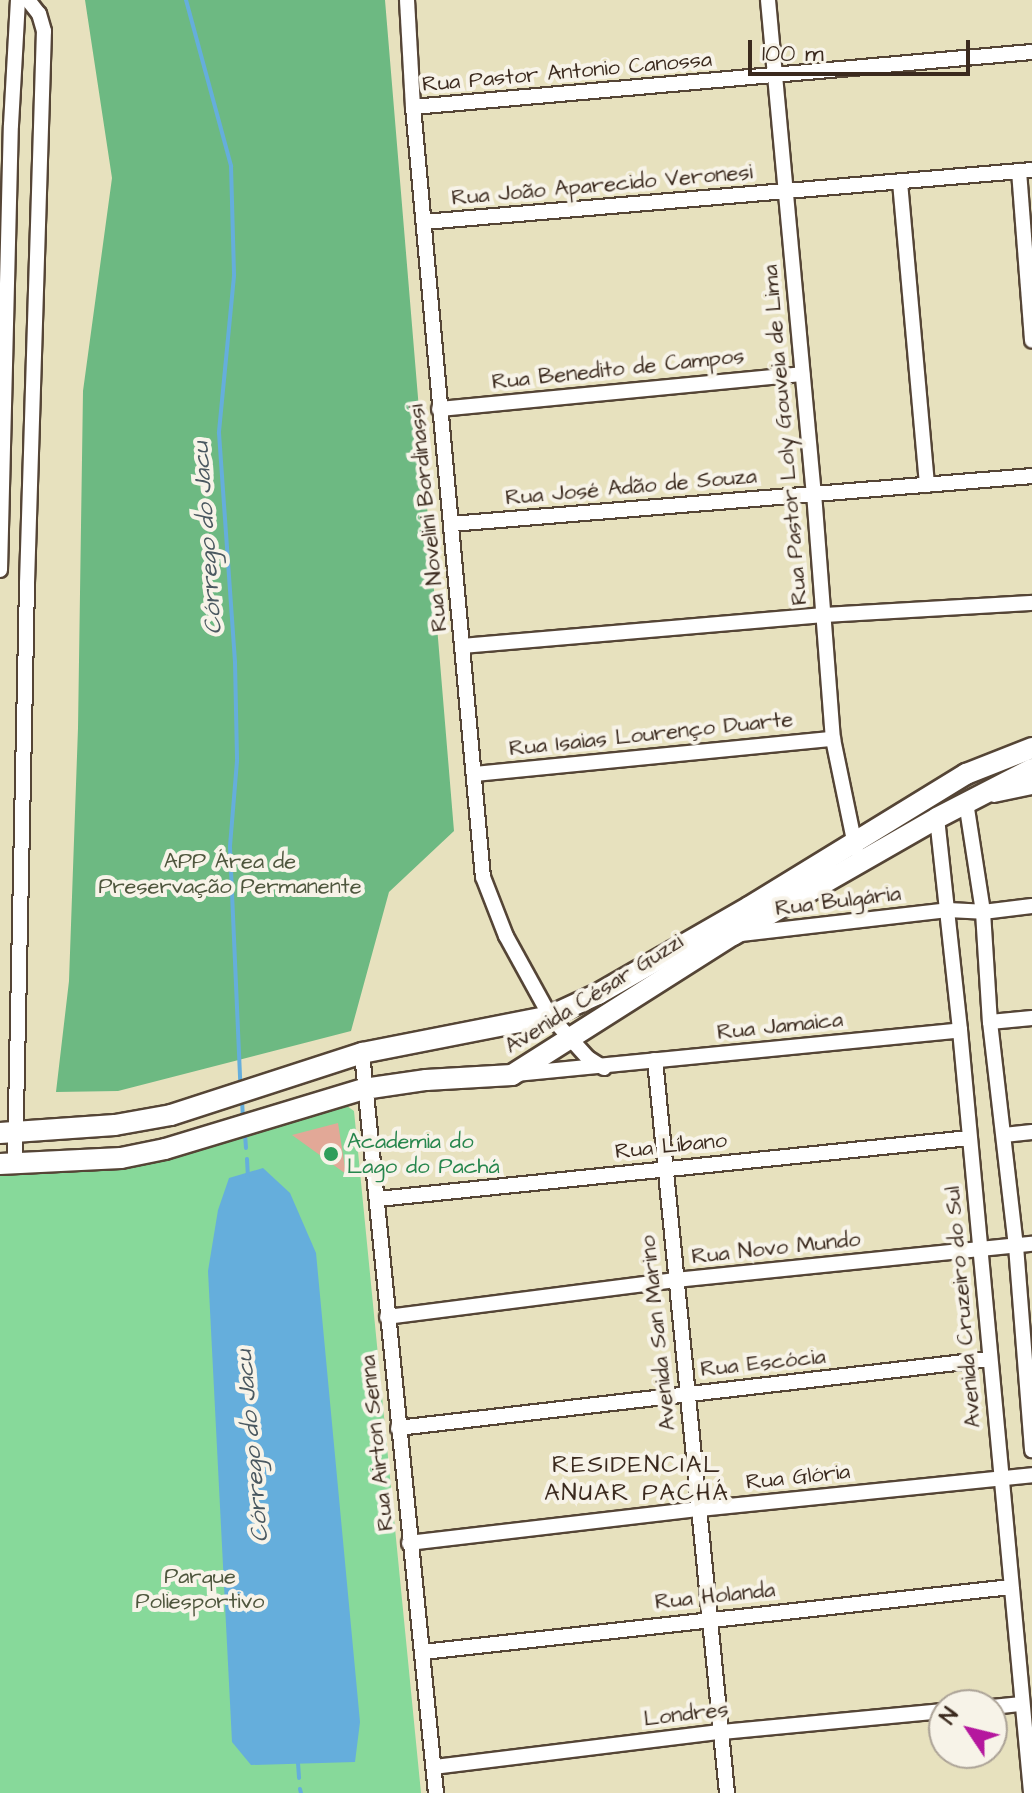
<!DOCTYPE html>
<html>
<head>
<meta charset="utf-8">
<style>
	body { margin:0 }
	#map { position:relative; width:1032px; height:1793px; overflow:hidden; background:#e7e1be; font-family:"Architects Daughter",sans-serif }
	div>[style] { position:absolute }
	.green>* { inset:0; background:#87d99a }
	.forest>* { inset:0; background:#6db982 }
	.water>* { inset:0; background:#65aedc }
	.stream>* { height:4px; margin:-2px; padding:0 2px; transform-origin:2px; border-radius:2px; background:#65aedc }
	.building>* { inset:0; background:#e2a897 }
	.roads { filter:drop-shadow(2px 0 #554536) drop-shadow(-2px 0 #554536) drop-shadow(0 2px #554536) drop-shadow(0 -2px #554536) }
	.street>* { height:14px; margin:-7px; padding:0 7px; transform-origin:7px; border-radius:7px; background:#fff }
	.secondary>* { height:20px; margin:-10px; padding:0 10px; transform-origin:10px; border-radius:10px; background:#fff }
	.dots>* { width:22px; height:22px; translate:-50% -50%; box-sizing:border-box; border:4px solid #f7f3e8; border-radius:50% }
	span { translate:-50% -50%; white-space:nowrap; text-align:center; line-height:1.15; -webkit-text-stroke:8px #f7f3e8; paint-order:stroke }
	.street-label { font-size:22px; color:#3b2a1e }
	.park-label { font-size:22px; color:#4e563d }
	.leisure-label { font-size:22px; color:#27864d }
	.left { translate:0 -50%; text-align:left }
	.water-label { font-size:24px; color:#4a5860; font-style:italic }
	.neighbourhood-label { font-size:24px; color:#3b2a1e; letter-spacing:2px }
	.north { position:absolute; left:928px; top:1689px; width:80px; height:80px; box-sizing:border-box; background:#f7f3e8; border:2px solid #aca397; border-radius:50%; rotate:305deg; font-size:22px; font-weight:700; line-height:32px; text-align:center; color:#3b2a1e }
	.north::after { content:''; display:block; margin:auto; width:28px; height:36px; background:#b5179e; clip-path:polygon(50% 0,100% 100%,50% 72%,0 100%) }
	.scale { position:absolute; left:748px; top:40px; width:222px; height:36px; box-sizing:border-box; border:4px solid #3b2a1e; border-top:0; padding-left:10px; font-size:24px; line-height:28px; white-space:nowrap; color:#3b2a1e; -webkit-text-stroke:6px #f7f3e8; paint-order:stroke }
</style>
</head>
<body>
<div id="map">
	<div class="green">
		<div style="clip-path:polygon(335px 1106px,347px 1106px,354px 1111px,421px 1793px,0 1793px,0 1176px,139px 1165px)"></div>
	</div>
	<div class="forest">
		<div style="clip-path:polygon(85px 0,385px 0,454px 831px,389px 892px,351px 1031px,118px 1091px,56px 1092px,69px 981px,78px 728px,83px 391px,112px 178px)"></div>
	</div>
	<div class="water">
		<div style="clip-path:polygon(263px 1168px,290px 1193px,316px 1253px,360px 1722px,355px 1762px,251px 1765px,232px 1742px,208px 1271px,218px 1210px,229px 1178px)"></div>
	</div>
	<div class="stream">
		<div style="left:186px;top:0;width:172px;rotate:74.8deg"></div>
		<div style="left:231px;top:166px;width:110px;rotate:88.4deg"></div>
		<div style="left:234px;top:276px;width:158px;rotate:95.5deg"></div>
		<div style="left:219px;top:433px;width:230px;rotate:86deg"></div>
		<div style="left:235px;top:662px;width:99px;rotate:88.8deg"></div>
		<div style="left:237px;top:761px;width:86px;rotate:94.7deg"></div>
		<div style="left:230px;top:847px;width:233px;rotate:87.5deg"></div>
		<div style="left:242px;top:1100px;width:17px;rotate:87deg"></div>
		<div style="left:245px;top:1134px;width:14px;rotate:86deg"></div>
		<div style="left:247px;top:1159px;width:18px;rotate:87deg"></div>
		<div style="left:298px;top:1763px;width:15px;rotate:86deg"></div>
		<div style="left:300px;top:1789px;width:4px;rotate:76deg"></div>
	</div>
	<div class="building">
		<div style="clip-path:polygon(338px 1123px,346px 1174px,292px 1135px)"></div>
	</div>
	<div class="roads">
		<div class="street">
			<div style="left:407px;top:0;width:107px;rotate:86.8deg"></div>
			<div style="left:413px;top:107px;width:773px;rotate:84.81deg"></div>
			<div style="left:483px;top:877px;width:63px;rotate:68.7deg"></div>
			<div style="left:506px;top:936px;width:91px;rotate:61.2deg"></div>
			<div style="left:550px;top:1016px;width:57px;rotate:47.9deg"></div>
			<div style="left:588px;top:1058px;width:19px;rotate:32deg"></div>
			<div style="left:768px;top:0;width:495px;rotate:84.7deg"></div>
			<div style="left:814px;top:493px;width:247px;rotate:85.6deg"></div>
			<div style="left:833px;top:739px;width:113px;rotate:78.3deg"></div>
			<div style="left:413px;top:107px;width:621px;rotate:-5.08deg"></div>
			<div style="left:1019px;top:171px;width:170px;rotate:85.6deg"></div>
			<div style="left:900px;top:182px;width:304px;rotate:84.9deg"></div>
			<div style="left:424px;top:222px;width:610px;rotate:-4.89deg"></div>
			<div style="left:439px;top:409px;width:365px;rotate:-5.5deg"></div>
			<div style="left:451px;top:524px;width:583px;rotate:-4.72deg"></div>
			<div style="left:0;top:570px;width:445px;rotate:-88.6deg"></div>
			<div style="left:11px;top:125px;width:125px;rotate:-86.8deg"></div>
			<div style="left:463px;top:646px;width:361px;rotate:-4.9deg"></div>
			<div style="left:823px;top:615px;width:209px;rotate:-3.3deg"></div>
			<div style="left:474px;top:774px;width:361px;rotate:-5.6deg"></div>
			<div style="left:994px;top:795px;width:39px;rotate:-12deg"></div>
			<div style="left:970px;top:801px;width:4px;rotate:166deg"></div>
			<div style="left:966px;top:802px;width:111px;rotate:81.2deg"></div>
			<div style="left:983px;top:912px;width:110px;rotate:86.4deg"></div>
			<div style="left:990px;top:1022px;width:226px;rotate:83.4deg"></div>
			<div style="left:1016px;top:1246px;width:205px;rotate:85.5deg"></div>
			<div style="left:937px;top:818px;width:213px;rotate:83.8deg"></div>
			<div style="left:960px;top:1030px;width:766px;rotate:84.68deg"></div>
			<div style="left:741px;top:934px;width:208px;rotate:-6.6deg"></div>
			<div style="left:948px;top:910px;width:35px;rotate:3deg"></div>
			<div style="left:983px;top:912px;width:49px;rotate:-7deg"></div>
			<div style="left:990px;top:1022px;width:42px;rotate:-5.4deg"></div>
			<div style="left:362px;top:1053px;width:744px;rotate:84.29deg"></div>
			<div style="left:655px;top:1060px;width:737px;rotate:84.39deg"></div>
			<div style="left:515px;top:1074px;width:447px;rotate:-5.6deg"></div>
			<div style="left:1004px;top:1135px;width:28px;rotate:-6deg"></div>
			<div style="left:15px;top:1162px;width:579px;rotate:-88.81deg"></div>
			<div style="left:27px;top:583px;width:552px;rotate:-88.24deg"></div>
			<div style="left:44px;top:31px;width:18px;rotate:-106deg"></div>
			<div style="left:39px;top:14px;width:18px;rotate:-128deg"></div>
			<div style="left:378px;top:1199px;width:594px;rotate:-5.89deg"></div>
			<div style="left:387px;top:1317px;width:290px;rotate:-7.3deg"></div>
			<div style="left:675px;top:1280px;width:359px;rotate:-5.8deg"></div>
			<div style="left:398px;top:1428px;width:596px;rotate:-6.65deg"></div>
			<div style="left:409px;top:1543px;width:292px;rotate:-6.7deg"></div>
			<div style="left:699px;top:1509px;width:335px;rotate:-5.8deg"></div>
			<div style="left:423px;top:1652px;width:592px;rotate:-6.31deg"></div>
			<div style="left:992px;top:1707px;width:30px;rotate:-6deg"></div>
			<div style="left:434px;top:1767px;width:289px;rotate:-7deg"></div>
			<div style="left:721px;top:1732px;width:224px;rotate:-5.4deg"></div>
		</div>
		<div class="secondary">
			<div style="left:0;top:1133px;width:115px;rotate:-4deg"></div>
			<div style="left:115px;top:1125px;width:57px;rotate:-10.1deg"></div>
			<div style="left:171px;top:1115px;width:201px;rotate:-18deg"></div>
			<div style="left:362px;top:1053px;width:192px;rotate:-11.1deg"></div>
			<div style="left:550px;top:1016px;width:53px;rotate:-24.6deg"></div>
			<div style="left:598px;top:994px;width:174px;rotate:-29.9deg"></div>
			<div style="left:749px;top:907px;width:255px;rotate:-31.5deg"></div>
			<div style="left:966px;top:774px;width:71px;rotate:-21.5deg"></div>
			<div style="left:0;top:1164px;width:121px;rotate:-2.8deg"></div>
			<div style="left:121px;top:1158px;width:45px;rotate:-11.6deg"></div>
			<div style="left:165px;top:1149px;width:208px;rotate:-16.8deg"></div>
			<div style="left:364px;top:1089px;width:63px;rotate:-8.3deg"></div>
			<div style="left:426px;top:1080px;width:86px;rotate:-3.3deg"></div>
			<div style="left:512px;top:1075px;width:262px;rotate:-32.4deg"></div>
			<div style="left:733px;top:935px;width:235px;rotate:-29.8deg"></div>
			<div style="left:937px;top:818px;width:107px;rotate:-27.3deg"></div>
		</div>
	</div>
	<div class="dots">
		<div style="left:331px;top:1154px;background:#2e9e5b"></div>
	</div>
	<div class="street-label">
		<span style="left:567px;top:72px;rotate:-5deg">Rua Pastor Antonio Canossa</span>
		<span style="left:602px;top:185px;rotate:-5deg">Rua João Aparecido Veronesi</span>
		<span style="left:618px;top:369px;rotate:-6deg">Rua Benedito de Campos</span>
		<span style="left:785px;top:435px;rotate:-95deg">Rua Pastor Loly Gouveia de Lima</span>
		<span style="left:631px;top:487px;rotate:-5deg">Rua José Adão de Souza</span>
		<span style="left:428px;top:518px;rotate:-96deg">Rua Novelini Bordinassi</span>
		<span style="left:651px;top:734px;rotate:-6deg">Rua Isaias Lourenço Duarte</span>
		<span style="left:838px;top:901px;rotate:-7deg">Rua Bulgária</span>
		<span style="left:594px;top:994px;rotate:-32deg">Avenida César Guzzi</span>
		<span style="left:780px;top:1026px;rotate:-6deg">Rua Jamaica</span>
		<span style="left:671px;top:1146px;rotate:-6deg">Rua Líbano</span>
		<span style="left:776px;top:1248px;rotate:-6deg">Rua Novo Mundo</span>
		<span style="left:963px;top:1307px;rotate:-95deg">Avenida Cruzeiro do Sul</span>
		<span style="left:658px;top:1333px;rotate:-96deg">Avenida San Marino</span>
		<span style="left:763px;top:1363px;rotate:-6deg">Rua Escócia</span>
		<span style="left:377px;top:1443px;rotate:-96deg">Rua Airton Senna</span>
		<span style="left:798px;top:1477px;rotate:-6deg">Rua Glória</span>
		<span style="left:715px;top:1596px;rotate:-6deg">Rua Holanda</span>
		<span style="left:686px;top:1714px;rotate:-7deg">Londres</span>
	</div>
	<div class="park-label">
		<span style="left:230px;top:874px">APP Área de<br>Preservação Permanente</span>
		<span style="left:200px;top:1589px">Parque<br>Poliesportivo</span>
	</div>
	<div class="leisure-label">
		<span class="left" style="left:347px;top:1154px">Academia do<br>Lago do Pachá</span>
	</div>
	<div class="water-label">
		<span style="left:208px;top:538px;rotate:-94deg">Córrego do Jacu</span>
		<span style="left:253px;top:1446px;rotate:-95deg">Córrego do Jacu</span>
	</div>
	<div class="neighbourhood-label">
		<span style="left:637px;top:1480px">RESIDENCIAL<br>ANUAR PACHÁ</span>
	</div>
	<div class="north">N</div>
	<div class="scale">100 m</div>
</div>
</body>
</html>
